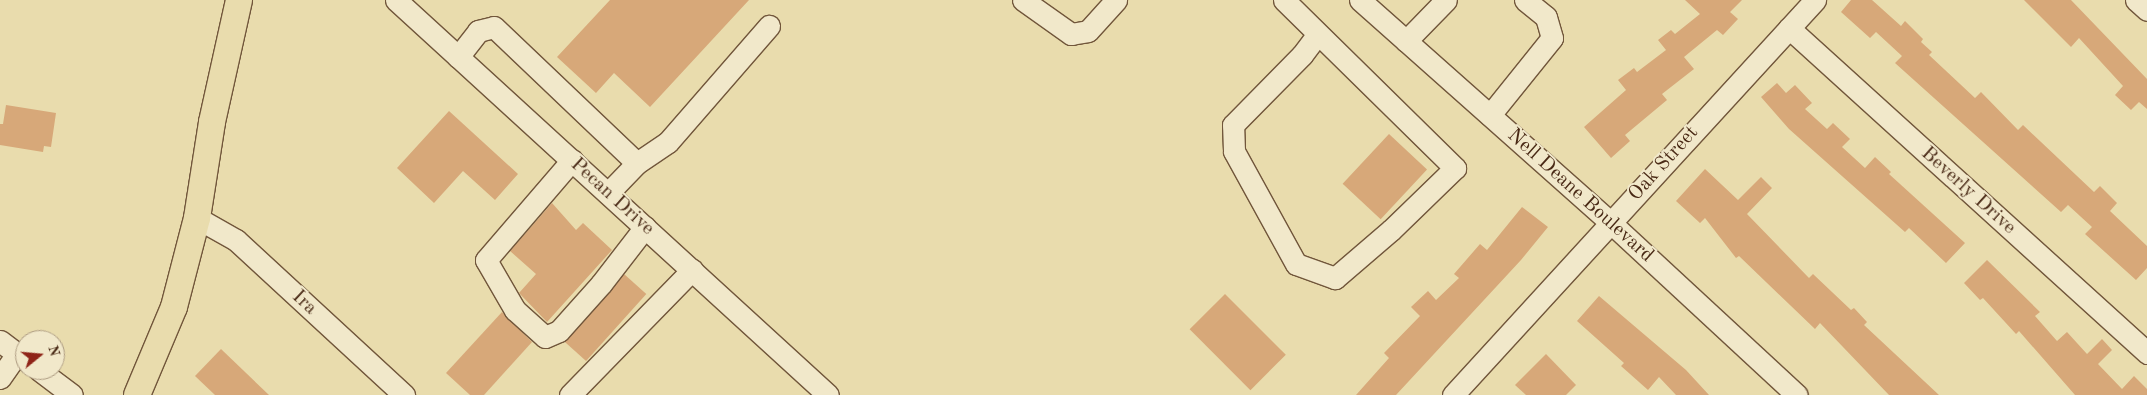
<!DOCTYPE html>
<html>
<head>
<meta charset="utf-8">
<style>
	body { margin:0 }
	#map { position:relative; width:2147px; height:395px; overflow:hidden; background:#e9dcad; font-family:"Old Standard TT",serif }
	div>[style] { position:absolute }
	.building>* { inset:0; background:#d7a879; transform-origin:0 0 }
	.roads { filter:drop-shadow(1px 0 #71563b) drop-shadow(-1px 0 #71563b) drop-shadow(0 1px #71563b) drop-shadow(0 -1px #71563b) }
	.minor>* { height:21px; margin:-10.5px; padding:0 10.5px; transform-origin:10.5px; border-radius:10.5px; background:#f1e8ca }
	.major>* { height:26px; margin:-13px; padding:0 13px; transform-origin:13px; border-radius:13px; background:#e9dcad }
	span { translate:-50% -50%; white-space:nowrap; text-align:center; line-height:1.15; -webkit-text-stroke:4px #f1e8ca; paint-order:stroke }
	.street-label { font-size:20px; color:#492915 }
	.north { position:absolute; left:15px; top:330px; width:50px; height:50px; box-sizing:border-box; background:#f1e8ca; border:1px solid #ae9c82; border-radius:50%; rotate:73deg; font-size:14px; font-weight:700; line-height:20px; text-align:center; color:#492915 }
	.north::after { content:''; display:block; margin:auto; width:18px; height:22px; background:#8f2418; clip-path:polygon(50% 0,100% 100%,50% 72%,0 100%) }
</style>
</head>
<body>
<div id="map">
	<div class="building">
		<div style="clip-path:polygon(610px 0,749px 0,650px 107px,614px 73px,596px 93px,557px 57px)"></div>
		<div style="clip-path:polygon(1685px 0,1742px 0,1730px 12px,1738px 19px,1723px 35px,1717px 30px,1684px 57px,1694px 69px,1662px 94px,1667px 100px,1625px 135px,1630px 141px,1611px 158px,1584px 127px,1626px 90px,1618px 80px,1634px 68px,1637px 72px,1666px 50px,1658px 40px,1671px 30px,1675px 34px,1700px 14px)"></div>
		<div style="clip-path:polygon(1851px 0,1872px 0,1901px 26px,1905px 21px,1923px 39px,1921px 42px,1932px 52px,1929px 55px,1975px 98px,1981px 92px,2018px 130px,2023px 125px,2094px 192px,2100px 186px,2117px 203px,2110px 211px,2147px 246px,2147px 268px,2136px 280px,2085px 234px,2092px 227px,2068px 205px,2061px 212px,1895px 63px,1902px 56px,1876px 32px,1870px 38px,1841px 12px)"></div>
		<div style="clip-path:polygon(2024px 0,2071px 0,2147px 79px,2147px 109px,2139px 102px,2131px 110px,2115px 95px,2123px 86px,2079px 38px,2071px 47px)"></div>
		<div style="clip-path:polygon(1777px 83px,1786px 93px,1795px 85px,1812px 103px,1805px 109px,1827px 129px,1833px 123px,1850px 139px,1842px 147px,1865px 168px,1875px 157px,1891px 172px,1889px 174px,1965px 243px,1946px 263px,1909px 228px,1905px 232px,1789px 129px,1761px 97px)"></div>
		<div style="clip-path:polygon(6px 105px,56px 113px,51px 147px,44px 146px,43px 152px,0 145px,0 124px,3px 124px)"></div>
		<div style="clip-path:polygon(449px 111px,518px 174px,495px 200px,463px 171px,434px 203px,397px 168px)"></div>
		<div style="left:1389px;top:134px;width:52px;height:68px;rotate:43deg"></div>
		<div style="clip-path:polygon(1705px 169px,1738px 200px,1761px 177px,1772px 188px,1747px 214px,1809px 278px,1813px 274px,1851px 310px,1854px 308px,1867px 322px,1864px 325px,1939px 395px,1889px 395px,1820px 323px,1815px 329px,1739px 256px,1736px 258px,1705px 218px,1700px 223px,1676px 201px)"></div>
		<div style="clip-path:polygon(552px 203px,576px 230px,583px 223px,612px 250px,547px 322px,519px 293px,536px 274px,510px 251px)"></div>
		<div style="clip-path:polygon(1522px 207px,1548px 227px,1521px 260px,1396px 395px,1356px 395px,1389px 358px,1384px 353px,1420px 316px,1411px 307px,1428px 291px,1436px 300px,1459px 278px,1454px 274px,1480px 244px,1487px 250px)"></div>
		<div style="clip-path:polygon(1987px 260px,2040px 312px,2035px 316px,2057px 341px,2067px 332px,2087px 354px,2102px 339px,2112px 350px,2098px 364px,2122px 389px,2134px 376px,2147px 389px,2147px 395px,2075px 395px,2019px 331px,2016px 334px,1983px 298px,1980px 300px,1964px 283px)"></div>
		<div style="left:624px;top:274px;width:30px;height:90px;rotate:42deg"></div>
		<div style="left:1225px;top:294px;width:86px;height:50px;rotate:45deg"></div>
		<div style="clip-path:polygon(1599px 296px,1686px 370px,1709px 395px,1676px 395px,1659px 377px,1648px 390px,1621px 366px,1624px 363px,1577px 321px)"></div>
		<div style="clip-path:polygon(502px 312px,532px 342px,484px 395px,470px 395px,446px 373px)"></div>
		<div style="clip-path:polygon(221px 349px,269px 395px,215px 395px,195px 376px)"></div>
		<div style="clip-path:polygon(1546px 354px,1576px 385px,1566px 395px,1526px 395px,1515px 385px)"></div>
	</div>
	<div class="roads">
		<div class="minor">
			<div style="left:396px;top:0;width:585px;rotate:42.44deg"></div>
			<div style="left:1023px;top:0;width:59px;rotate:35.3deg"></div>
			<div style="left:1071px;top:34px;width:17px;rotate:-10deg"></div>
			<div style="left:1088px;top:31px;width:42px;rotate:-47.9deg"></div>
			<div style="left:1284px;top:0;width:240px;rotate:44.5deg"></div>
			<div style="left:1455px;top:168px;width:89px;rotate:135.9deg"></div>
			<div style="left:1391px;top:230px;width:74px;rotate:139.4deg"></div>
			<div style="left:1335px;top:278px;width:41px;rotate:-160.3deg"></div>
			<div style="left:1296px;top:264px;width:129px;rotate:-118.8deg"></div>
			<div style="left:1234px;top:151px;width:26px;rotate:-92deg"></div>
			<div style="left:1233px;top:125px;width:98px;rotate:-45.4deg"></div>
			<div style="left:1302px;top:55px;width:25px;rotate:-53deg"></div>
			<div style="left:1360px;top:0;width:336px;rotate:41.6deg"></div>
			<div style="left:1611px;top:223px;width:253px;rotate:42.8deg"></div>
			<div style="left:2136px;top:0;width:15px;rotate:42deg"></div>
			<div style="left:1789px;top:28px;width:484px;rotate:42.2deg"></div>
			<div style="left:1406px;top:41px;width:57px;rotate:-45.7deg"></div>
			<div style="left:458px;top:57px;width:33px;rotate:-52deg"></div>
			<div style="left:478px;top:31px;width:16px;rotate:-14deg"></div>
			<div style="left:494px;top:27px;width:197px;rotate:43.6deg"></div>
			<div style="left:637px;top:163px;width:42px;rotate:134deg"></div>
			<div style="left:1490px;top:115px;width:99px;rotate:-51.2deg"></div>
			<div style="left:1552px;top:38px;width:22px;rotate:-106deg"></div>
			<div style="left:1546px;top:17px;width:27px;rotate:-141deg"></div>
			<div style="left:572px;top:160px;width:132px;rotate:130.7deg"></div>
			<div style="left:486px;top:260px;width:58px;rotate:59.9deg"></div>
			<div style="left:515px;top:310px;width:40px;rotate:42deg"></div>
			<div style="left:545px;top:337px;width:15px;rotate:-23deg"></div>
			<div style="left:559px;top:331px;width:63px;rotate:-48.2deg"></div>
			<div style="left:601px;top:284px;width:72px;rotate:-52.3deg"></div>
			<div style="left:637px;top:163px;width:37px;rotate:-34deg"></div>
			<div style="left:668px;top:142px;width:154px;rotate:-49deg"></div>
			<div style="left:197px;top:218px;width:45px;rotate:29.4deg"></div>
			<div style="left:236px;top:240px;width:229px;rotate:42.7deg"></div>
			<div style="left:0;top:341px;width:31px;rotate:37deg"></div>
			<div style="left:39px;top:370px;width:41px;rotate:37.1deg"></div>
			<div style="left:0;top:378px;width:29px;rotate:-55deg"></div>
			<div style="left:570px;top:395px;width:175px;rotate:-45.7deg"></div>
			<div style="left:1453px;top:395px;width:536px;rotate:-47.5deg"></div>
		</div>
		<div class="major">
			<div style="left:137px;top:395px;width:95px;rotate:-67.2deg"></div>
			<div style="left:174px;top:307px;width:92px;rotate:-75.5deg"></div>
			<div style="left:197px;top:218px;width:97px;rotate:-81.1deg"></div>
			<div style="left:212px;top:122px;width:125px;rotate:-77.5deg"></div>
		</div>
	</div>
	<div class="street-label">
		<span style="left:1664px;top:164px;rotate:-48deg">Oak Street</span>
		<span style="left:1968px;top:191px;rotate:42deg">Beverly Drive</span>
		<span style="left:1580px;top:196px;rotate:42deg">Nell Deane Boulevard</span>
		<span style="left:612px;top:197px;rotate:42deg">Pecan Drive</span>
		<span style="left:304px;top:303px;rotate:43deg">Ira</span>
	</div>
	<div class="north">N</div>
</div>
</body>
</html>
